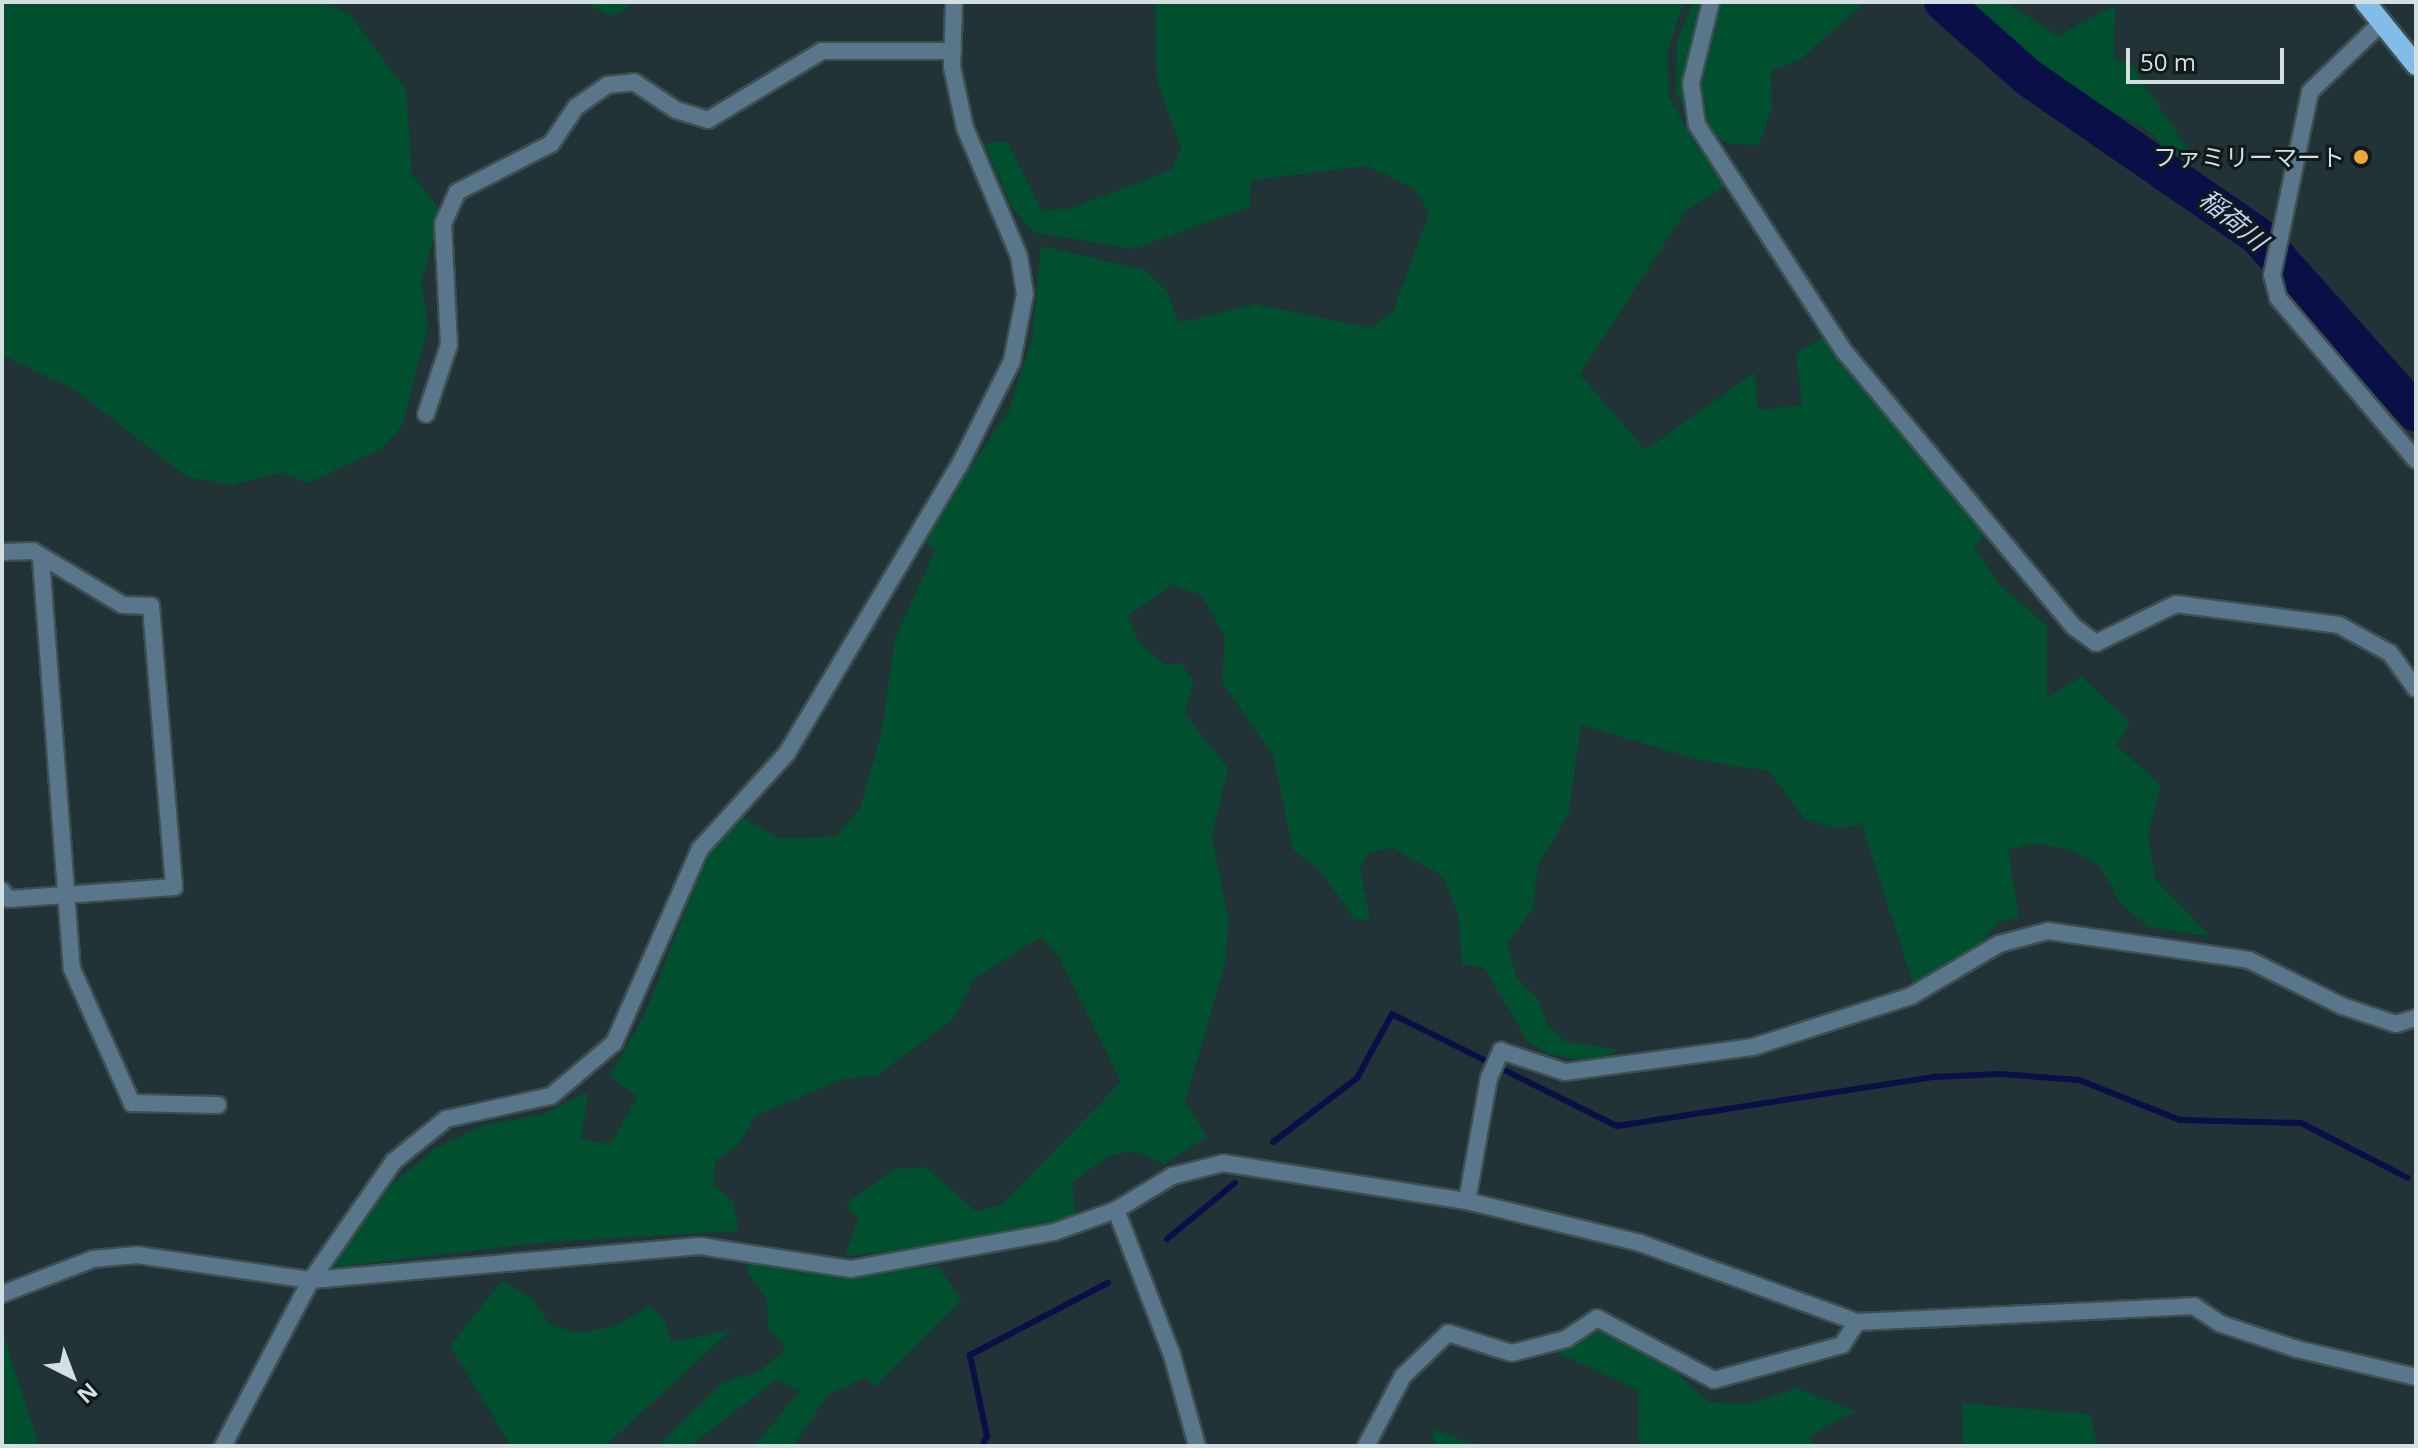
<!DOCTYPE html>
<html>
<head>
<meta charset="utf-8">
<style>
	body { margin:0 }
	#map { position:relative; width:2418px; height:1448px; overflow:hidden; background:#213337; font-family:"Open Sans","Noto Sans JP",sans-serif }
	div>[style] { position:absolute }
	.green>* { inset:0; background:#004f2e }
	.stream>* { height:6px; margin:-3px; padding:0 3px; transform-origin:3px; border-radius:3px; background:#0a0f47 }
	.river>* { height:38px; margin:-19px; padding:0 19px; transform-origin:19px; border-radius:19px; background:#0a0f47 }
	.roads { filter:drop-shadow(2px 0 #3e4f52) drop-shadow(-2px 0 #3e4f52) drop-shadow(0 2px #3e4f52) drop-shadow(0 -2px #3e4f52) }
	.minor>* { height:16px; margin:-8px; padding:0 8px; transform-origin:8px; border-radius:8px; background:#5a768b }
	.primary>* { height:20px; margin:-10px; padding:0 10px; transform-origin:10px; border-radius:10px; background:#82bce8 }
	.dots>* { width:22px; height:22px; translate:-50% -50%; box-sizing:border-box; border:4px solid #11191b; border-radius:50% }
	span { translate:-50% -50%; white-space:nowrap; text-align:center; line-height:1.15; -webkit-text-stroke:6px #11191b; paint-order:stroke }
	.poi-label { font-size:24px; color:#d4dfe2 }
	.right { translate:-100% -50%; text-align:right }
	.water-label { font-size:26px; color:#c3d0f5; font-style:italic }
	.frame { position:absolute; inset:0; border:4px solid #d4dfe2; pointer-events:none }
	.north { position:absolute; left:32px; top:1336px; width:80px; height:80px; -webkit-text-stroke:6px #11191b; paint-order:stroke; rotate:138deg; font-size:22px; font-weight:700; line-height:32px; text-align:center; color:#d4dfe2 }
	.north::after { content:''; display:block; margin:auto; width:28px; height:36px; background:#d4dfe2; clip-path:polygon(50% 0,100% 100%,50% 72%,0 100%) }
	.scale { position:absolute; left:2126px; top:48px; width:158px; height:36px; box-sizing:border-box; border:4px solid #d4dfe2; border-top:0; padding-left:10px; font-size:24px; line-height:28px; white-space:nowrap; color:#d4dfe2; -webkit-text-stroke:6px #11191b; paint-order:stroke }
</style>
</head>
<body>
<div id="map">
	<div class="green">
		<div style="clip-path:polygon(2px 2px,321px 2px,350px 14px,406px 90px,412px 175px,442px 212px,421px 282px,428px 325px,403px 424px,383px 448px,308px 483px,280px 473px,232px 485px,187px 477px,75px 390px,2px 355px)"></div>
		<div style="clip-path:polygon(586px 2px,628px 2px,629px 6px,611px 17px)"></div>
		<div style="clip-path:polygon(1155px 2px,1684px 2px,1667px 52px,1669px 97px,1699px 150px,1746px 174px,1686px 210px,1580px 374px,1645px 450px,1755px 372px,1758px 410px,1802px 405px,1796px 353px,1822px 338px,1993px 515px,1975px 549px,1999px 584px,2047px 626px,2047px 698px,2082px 676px,2130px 723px,2116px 745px,2161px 785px,2148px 834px,2155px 879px,2210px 936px,2148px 927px,2120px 903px,2099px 865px,2071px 850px,2034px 843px,2008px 850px,2019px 917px,1998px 922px,1958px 973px,1913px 983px,1862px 825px,1832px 828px,1804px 819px,1769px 771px,1699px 760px,1581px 725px,1568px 815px,1538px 865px,1533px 909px,1507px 944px,1517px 979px,1536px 997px,1549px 1027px,1566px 1042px,1617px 1049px,1595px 1063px,1549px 1054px,1528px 1042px,1484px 967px,1462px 965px,1458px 913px,1442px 876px,1393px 848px,1369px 852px,1360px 869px,1370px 921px,1354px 919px,1318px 868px,1293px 850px,1273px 755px,1222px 683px,1225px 636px,1201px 595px,1172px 585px,1127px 616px,1141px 645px,1166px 665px,1182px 663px,1193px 681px,1185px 714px,1228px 768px,1212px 837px,1229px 922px,1224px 968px,1185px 1101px,1207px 1137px,1164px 1164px,1134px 1151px,1109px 1156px,1072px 1183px,1076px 1219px,1000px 1242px,845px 1256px,858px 1219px,845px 1204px,895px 1169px,926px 1167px,976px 1211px,1001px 1205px,1121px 1082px,1059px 957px,1041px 937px,975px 978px,953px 1019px,878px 1075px,844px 1079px,755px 1116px,740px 1143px,715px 1162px,714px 1185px,734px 1203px,738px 1231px,546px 1242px,334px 1267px,331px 1252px,368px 1205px,434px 1149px,484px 1125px,544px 1114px,588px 1092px,581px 1139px,611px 1144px,637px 1096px,609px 1076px,645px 1014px,708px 852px,739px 816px,779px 838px,836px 837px,860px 808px,881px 734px,895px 638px,935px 551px,923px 539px,1009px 410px,1032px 338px,1041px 246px,1145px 270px,1167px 291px,1179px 323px,1255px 304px,1371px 328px,1393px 311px,1429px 214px,1414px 188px,1367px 166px,1251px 180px,1250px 207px,1134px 249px,1033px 232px,1012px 208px,984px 144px,1007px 141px,1042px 211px,1072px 208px,1171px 170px,1181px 149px,1156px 77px)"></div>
		<div style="clip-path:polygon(1693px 2px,1865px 2px,1800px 60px,1771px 70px,1772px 106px,1759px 145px,1730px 144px,1689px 123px,1676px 91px,1677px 41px)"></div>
		<div style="clip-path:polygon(1926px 2px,2006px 2px,2058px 36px,2115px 5px,2114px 58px,2131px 64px,2191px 154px,2175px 159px,2149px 131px,2101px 105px,2030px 95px)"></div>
		<div style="clip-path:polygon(747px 1255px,867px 1273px,938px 1266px,962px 1300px,874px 1388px,867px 1377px,829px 1394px,793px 1446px,754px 1446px,800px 1391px,776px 1380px,690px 1446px,658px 1446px,723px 1382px,758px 1372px,786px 1349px,768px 1327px,767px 1300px,747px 1272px)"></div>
		<div style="clip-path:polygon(501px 1281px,531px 1297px,549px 1324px,578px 1333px,615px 1326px,650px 1306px,666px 1322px,671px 1342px,731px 1330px,605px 1446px,511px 1446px,450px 1346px)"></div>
		<div style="clip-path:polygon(1608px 1328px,1664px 1362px,1709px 1402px,1749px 1404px,1796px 1388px,1855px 1411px,1809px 1436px,1816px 1446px,1639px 1446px,1638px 1390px,1556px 1352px)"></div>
		<div style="clip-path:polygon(2px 1329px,38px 1443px,36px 1446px,2px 1446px)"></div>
		<div style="clip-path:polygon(1962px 1403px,2090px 1414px,2098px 1446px,1963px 1446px)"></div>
		<div style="clip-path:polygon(1433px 1429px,1470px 1443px,1534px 1446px,1434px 1446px)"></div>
	</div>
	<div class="stream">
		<div style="left:1273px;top:1142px;width:106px;rotate:-37.3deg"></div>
		<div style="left:1357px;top:1078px;width:73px;rotate:-61.3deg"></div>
		<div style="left:1392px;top:1014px;width:251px;rotate:26.5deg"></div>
		<div style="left:1617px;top:1126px;width:321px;rotate:-8.8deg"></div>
		<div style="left:1934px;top:1077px;width:66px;rotate:-2.6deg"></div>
		<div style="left:2000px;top:1074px;width:79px;rotate:4.3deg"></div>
		<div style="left:2079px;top:1080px;width:109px;rotate:21.6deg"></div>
		<div style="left:2180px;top:1120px;width:121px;rotate:1.4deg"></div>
		<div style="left:2301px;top:1123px;width:120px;rotate:27.2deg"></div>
		<div style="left:1167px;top:1239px;width:88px;rotate:-39.5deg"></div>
		<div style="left:982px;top:1446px;width:11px;rotate:-63deg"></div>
		<div style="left:987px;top:1436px;width:83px;rotate:-101.9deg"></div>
		<div style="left:970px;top:1355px;width:156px;rotate:-27.6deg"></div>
	</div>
	<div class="river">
		<div style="left:1943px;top:2px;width:115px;rotate:41.5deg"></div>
		<div style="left:2029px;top:78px;width:278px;rotate:34.6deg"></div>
		<div style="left:2258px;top:236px;width:237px;rotate:48.2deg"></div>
	</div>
	<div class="roads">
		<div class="minor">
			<div style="left:1711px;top:2px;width:83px;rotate:103.9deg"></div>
			<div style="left:1691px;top:83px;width:42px;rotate:81.9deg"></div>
			<div style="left:1697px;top:125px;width:270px;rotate:57deg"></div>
			<div style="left:1844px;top:351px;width:359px;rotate:50.2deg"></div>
			<div style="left:2074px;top:627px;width:27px;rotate:36deg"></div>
			<div style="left:2096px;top:643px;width:89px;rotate:-26deg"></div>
			<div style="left:2176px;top:604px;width:164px;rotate:7.3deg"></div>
			<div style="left:2339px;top:625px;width:58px;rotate:28.8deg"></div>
			<div style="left:2390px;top:653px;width:44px;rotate:54.2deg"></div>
			<div style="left:2378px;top:26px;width:95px;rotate:135.9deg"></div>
			<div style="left:2310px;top:92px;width:187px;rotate:101.7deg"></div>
			<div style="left:2272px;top:275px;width:24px;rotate:75deg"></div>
			<div style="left:2278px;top:298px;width:213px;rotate:49.6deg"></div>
			<div style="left:426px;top:414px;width:73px;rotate:-71.6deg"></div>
			<div style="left:449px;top:345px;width:121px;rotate:-92.8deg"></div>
			<div style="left:443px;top:224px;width:35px;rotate:-66deg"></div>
			<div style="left:457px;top:192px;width:106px;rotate:-27.1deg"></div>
			<div style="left:551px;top:144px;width:45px;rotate:-56deg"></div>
			<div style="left:576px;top:107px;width:38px;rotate:-35deg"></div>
			<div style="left:607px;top:85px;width:27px;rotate:-6deg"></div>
			<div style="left:634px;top:82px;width:50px;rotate:33.7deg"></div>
			<div style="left:676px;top:110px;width:34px;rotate:17deg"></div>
			<div style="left:708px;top:120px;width:133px;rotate:-31.2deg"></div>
			<div style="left:822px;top:51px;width:131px"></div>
			<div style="left:2px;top:552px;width:31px;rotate:-2deg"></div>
			<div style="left:33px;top:551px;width:105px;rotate:31deg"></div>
			<div style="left:123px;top:605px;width:28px;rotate:2deg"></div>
			<div style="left:151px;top:606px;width:282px;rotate:85.3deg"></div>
			<div style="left:174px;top:887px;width:165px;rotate:175.8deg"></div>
			<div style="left:9px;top:899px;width:11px;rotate:-131deg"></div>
			<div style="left:41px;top:559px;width:411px;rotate:85.7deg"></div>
			<div style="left:72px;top:969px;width:147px;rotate:65.9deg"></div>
			<div style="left:132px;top:1103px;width:86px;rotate:1.3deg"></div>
			<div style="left:1467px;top:1201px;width:125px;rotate:-79.9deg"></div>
			<div style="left:1489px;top:1078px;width:30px;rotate:-66deg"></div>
			<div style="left:1501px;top:1051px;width:67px;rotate:18.2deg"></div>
			<div style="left:1565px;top:1072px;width:190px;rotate:-7.6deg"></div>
			<div style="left:1753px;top:1047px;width:166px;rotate:-17.9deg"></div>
			<div style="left:1911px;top:996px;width:102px;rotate:-30.6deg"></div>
			<div style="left:1999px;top:944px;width:51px;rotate:-14.9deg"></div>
			<div style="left:2048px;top:931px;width:203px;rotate:8.2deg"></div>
			<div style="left:2249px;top:960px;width:104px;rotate:26.3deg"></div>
			<div style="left:2342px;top:1006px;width:57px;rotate:18.4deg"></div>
			<div style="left:2396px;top:1024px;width:21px;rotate:-17deg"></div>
			<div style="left:1116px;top:1210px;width:155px;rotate:68.9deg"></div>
			<div style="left:1172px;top:1355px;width:94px;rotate:74.6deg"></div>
			<div style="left:2px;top:1294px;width:97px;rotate:-21deg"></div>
			<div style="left:93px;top:1259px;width:44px;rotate:-5.2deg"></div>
			<div style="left:137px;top:1255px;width:176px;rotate:8.2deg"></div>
			<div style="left:311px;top:1280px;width:390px;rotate:-5deg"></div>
			<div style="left:700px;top:1246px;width:153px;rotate:8.7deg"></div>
			<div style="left:851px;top:1269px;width:206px;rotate:-10.3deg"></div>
			<div style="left:1054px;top:1232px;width:66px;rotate:-19.5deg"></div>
			<div style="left:1116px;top:1210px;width:66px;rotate:-31.3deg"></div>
			<div style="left:1172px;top:1176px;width:53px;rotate:-14.3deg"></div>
			<div style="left:1223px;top:1163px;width:247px;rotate:8.9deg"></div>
			<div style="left:1467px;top:1201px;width:178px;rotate:13.6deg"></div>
			<div style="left:1640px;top:1243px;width:231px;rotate:20deg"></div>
			<div style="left:1857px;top:1322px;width:337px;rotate:-2.7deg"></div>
			<div style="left:2194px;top:1306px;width:32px;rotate:34deg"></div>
			<div style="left:2221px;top:1324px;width:80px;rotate:18.2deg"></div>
			<div style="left:2297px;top:1349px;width:122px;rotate:13.2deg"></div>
			<div style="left:223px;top:1446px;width:188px;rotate:-62.1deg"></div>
			<div style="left:311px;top:1280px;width:145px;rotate:-55.1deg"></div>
			<div style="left:394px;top:1161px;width:67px;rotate:-38.9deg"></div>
			<div style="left:446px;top:1119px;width:107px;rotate:-12.4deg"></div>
			<div style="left:551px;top:1096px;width:82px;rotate:-40.1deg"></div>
			<div style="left:614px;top:1043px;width:212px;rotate:-66.1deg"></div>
			<div style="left:700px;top:849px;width:130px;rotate:-47.8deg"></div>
			<div style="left:787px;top:753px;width:335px;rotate:-59.1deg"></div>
			<div style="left:959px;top:466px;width:118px;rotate:-63.2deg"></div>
			<div style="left:1012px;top:361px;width:68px;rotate:-79deg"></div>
			<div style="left:1025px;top:294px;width:38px;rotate:-99deg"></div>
			<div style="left:1019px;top:256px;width:139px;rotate:-112.9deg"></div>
			<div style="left:965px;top:128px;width:62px;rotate:-102deg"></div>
			<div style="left:952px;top:67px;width:65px;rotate:-88.2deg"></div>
			<div style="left:1366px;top:1446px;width:79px;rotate:-62.1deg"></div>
			<div style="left:1403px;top:1376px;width:62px;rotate:-43.7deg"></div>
			<div style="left:1448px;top:1333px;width:67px;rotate:17.4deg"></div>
			<div style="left:1512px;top:1353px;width:56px;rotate:-14.5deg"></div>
			<div style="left:1566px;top:1339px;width:37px;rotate:-34deg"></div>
			<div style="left:1597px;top:1318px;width:132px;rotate:27.9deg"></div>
			<div style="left:1714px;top:1380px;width:133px;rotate:-15.3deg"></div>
			<div style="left:1842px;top:1345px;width:27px;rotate:-57deg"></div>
		</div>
		<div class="primary">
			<div style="left:2365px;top:2px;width:81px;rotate:51deg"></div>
		</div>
	</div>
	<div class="dots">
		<div style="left:2361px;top:157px;background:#efa73d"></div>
	</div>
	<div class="poi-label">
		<span class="right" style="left:2345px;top:157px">ファミリーマート</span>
	</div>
	<div class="water-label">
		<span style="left:2233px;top:220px;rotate:40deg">稲荷川</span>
	</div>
	<div class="frame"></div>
	<div class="north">N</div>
	<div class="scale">50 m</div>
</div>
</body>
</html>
